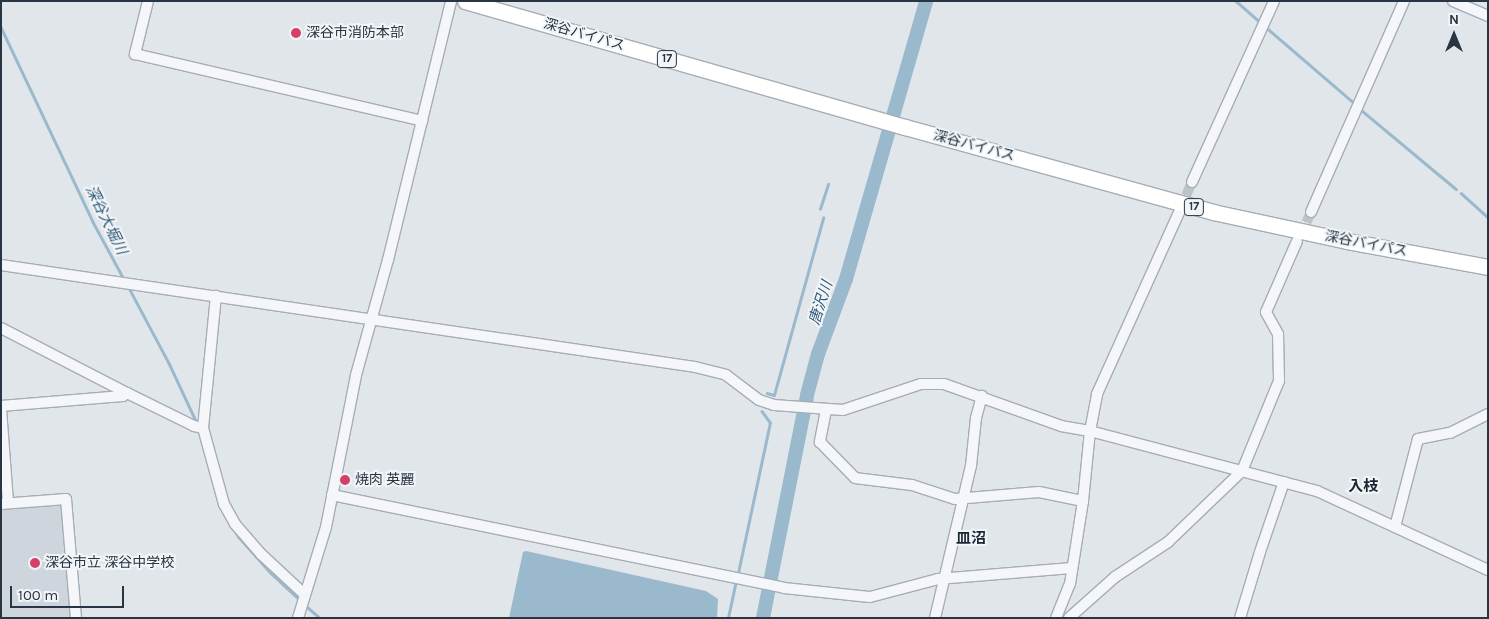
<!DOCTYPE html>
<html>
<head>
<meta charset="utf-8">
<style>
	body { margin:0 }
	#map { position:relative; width:1489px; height:619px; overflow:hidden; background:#e1e6eb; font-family:Karla,"Noto Sans JP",sans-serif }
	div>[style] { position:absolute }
	.built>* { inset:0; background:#cfd5dd }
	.water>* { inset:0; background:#9ab9cc }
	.stream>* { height:2.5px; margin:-1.25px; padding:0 1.25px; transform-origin:1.25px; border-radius:1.25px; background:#9ab9cc }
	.river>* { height:14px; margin:-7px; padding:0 7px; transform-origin:7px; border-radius:7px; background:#9ab9cc }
	.minor-tunnel>* { height:10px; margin-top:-5px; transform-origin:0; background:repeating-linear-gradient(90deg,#bcc3c9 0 10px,transparent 0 15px) }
	.roads { filter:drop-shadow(1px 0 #a6adb5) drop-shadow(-1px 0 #a6adb5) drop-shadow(0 1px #a6adb5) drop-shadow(0 -1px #a6adb5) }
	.minor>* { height:10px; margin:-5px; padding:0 5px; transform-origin:5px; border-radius:5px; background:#f4f6f9 }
	.highway>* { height:15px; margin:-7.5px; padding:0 7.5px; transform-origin:7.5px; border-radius:7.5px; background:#fff }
	.dots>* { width:14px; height:14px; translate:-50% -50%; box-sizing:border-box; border:2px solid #f1f5f8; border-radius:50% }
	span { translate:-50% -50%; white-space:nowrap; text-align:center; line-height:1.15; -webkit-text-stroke:4px #f1f5f8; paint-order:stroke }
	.shield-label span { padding:1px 4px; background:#f1f5f8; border:1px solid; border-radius:4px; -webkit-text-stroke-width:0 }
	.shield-label { font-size:12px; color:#283543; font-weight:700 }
	.poi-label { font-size:14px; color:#283543 }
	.left { translate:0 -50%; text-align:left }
	.street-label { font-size:14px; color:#283543 }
	.water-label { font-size:15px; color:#305a7a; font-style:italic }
	.neighbourhood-label { font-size:15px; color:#1b2634; font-weight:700 }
	.frame { position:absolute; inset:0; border:2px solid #283543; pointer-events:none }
	.north { position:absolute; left:1429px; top:10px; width:50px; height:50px; -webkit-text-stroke:4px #f1f5f8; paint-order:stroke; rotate:0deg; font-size:14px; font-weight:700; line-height:20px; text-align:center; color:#283543 }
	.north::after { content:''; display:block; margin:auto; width:18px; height:22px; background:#283543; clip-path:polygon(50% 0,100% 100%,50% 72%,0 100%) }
	.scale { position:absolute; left:10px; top:586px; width:114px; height:22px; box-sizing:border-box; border:2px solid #283543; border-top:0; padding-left:6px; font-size:15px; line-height:18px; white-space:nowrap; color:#283543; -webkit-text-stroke:4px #f1f5f8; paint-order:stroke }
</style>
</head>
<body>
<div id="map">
	<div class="built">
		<div style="clip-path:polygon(63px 503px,74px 618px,1px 618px,1px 508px)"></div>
	</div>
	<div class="water">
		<div style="clip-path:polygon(526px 551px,706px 591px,718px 599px,717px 618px,509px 618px,523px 552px)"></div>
	</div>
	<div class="stream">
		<div style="left:1236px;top:1px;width:32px;rotate:41deg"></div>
		<div style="left:1px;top:27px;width:216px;rotate:64.7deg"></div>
		<div style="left:93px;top:222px;width:65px;rotate:61.5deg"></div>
		<div style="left:1268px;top:29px;width:113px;rotate:40.7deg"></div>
		<div style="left:1360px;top:109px;width:125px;rotate:39.8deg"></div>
		<div style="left:1461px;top:193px;width:36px;rotate:42deg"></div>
		<div style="left:820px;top:209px;width:26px;rotate:-72deg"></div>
		<div style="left:128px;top:286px;width:87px;rotate:62deg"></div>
		<div style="left:169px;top:363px;width:64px;rotate:65deg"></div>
		<div style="left:767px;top:393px;width:7px;rotate:16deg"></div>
		<div style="left:774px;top:395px;width:184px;rotate:-74.5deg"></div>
		<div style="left:219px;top:504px;width:39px;rotate:59deg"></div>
		<div style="left:239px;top:537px;width:48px;rotate:48.4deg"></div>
		<div style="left:271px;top:573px;width:37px;rotate:43deg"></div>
		<div style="left:738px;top:573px;width:153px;rotate:-78deg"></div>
		<div style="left:770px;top:423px;width:14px;rotate:-126deg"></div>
		<div style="left:305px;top:605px;width:20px;rotate:41deg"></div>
		<div style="left:728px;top:618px;width:35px;rotate:-78deg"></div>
	</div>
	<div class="river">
		<div style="left:763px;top:618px;width:227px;rotate:-78.8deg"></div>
		<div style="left:807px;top:395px;width:42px;rotate:-75deg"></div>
		<div style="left:818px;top:354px;width:80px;rotate:-69.5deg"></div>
		<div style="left:846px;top:279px;width:289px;rotate:-73.9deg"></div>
	</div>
	<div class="minor-tunnel">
		<div style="left:1180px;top:209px;width:30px;rotate:-66deg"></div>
		<div style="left:1300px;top:236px;width:26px;rotate:-65deg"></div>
	</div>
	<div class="roads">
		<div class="minor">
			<div style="left:148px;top:1px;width:55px;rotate:103.8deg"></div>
			<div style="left:135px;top:54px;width:295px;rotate:13.1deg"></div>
			<div style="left:1453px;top:1px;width:38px;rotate:23deg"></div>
			<div style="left:1192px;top:182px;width:199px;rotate:-65.6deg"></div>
			<div style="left:1311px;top:212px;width:231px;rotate:-66.2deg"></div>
			<div style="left:1px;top:265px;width:701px;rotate:8.36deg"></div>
			<div style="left:695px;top:367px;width:32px;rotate:14deg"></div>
			<div style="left:726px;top:375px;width:41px;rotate:37.1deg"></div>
			<div style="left:759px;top:400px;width:16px;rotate:18deg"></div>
			<div style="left:774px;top:405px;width:69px;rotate:4.1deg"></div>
			<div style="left:843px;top:410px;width:82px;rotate:-18.4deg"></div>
			<div style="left:921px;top:384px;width:23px"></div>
			<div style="left:944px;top:384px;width:124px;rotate:19.7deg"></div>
			<div style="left:1061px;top:426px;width:29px;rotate:10deg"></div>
			<div style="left:1090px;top:431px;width:235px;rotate:14.8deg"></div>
			<div style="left:1317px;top:491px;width:188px;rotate:24.8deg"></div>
			<div style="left:1px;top:328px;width:142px;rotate:27.3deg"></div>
			<div style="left:127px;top:393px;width:75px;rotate:26.2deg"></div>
			<div style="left:194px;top:426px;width:9px;rotate:13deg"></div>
			<div style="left:203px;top:428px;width:133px;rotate:-84.4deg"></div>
			<div style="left:1px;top:406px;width:122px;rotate:-4.7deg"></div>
			<div style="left:123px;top:396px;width:5px;rotate:-37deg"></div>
			<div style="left:1px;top:409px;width:94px;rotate:85.7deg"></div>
			<div style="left:826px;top:410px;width:33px;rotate:101deg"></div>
			<div style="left:820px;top:442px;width:50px;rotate:45.8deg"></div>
			<div style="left:855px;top:478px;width:57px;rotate:7deg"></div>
			<div style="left:912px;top:485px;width:45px;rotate:18deg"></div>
			<div style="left:955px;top:499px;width:84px;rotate:-4.8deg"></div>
			<div style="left:1039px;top:492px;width:45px;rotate:11.6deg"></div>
			<div style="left:203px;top:428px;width:79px;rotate:74.6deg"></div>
			<div style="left:224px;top:504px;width:23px;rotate:61deg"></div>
			<div style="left:235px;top:524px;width:40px;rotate:49deg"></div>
			<div style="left:261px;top:554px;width:59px;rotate:42.9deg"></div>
			<div style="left:332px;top:495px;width:461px;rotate:11.6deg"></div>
			<div style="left:784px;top:588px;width:86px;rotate:6deg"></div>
			<div style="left:870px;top:597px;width:70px;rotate:-14.8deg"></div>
			<div style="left:938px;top:579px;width:134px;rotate:-4.7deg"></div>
			<div style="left:1px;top:504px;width:65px;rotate:-4.4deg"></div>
			<div style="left:66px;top:499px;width:119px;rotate:85.2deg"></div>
			<div style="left:1395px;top:527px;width:91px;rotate:-75.4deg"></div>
			<div style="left:1418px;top:439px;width:33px;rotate:-11deg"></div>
			<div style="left:1450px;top:433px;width:42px;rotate:-26.6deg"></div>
			<div style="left:298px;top:618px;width:95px;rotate:-72.9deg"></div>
			<div style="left:326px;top:527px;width:155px;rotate:-78.8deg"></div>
			<div style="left:356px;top:375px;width:119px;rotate:-74.5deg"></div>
			<div style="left:388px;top:260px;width:267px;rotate:-76.3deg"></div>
			<div style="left:935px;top:618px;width:156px;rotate:-76.7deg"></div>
			<div style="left:971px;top:466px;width:48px;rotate:-84.1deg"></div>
			<div style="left:976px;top:418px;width:23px;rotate:-75deg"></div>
			<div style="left:1056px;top:618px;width:37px;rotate:-68deg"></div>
			<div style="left:1070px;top:584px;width:84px;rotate:-81.1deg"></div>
			<div style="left:1083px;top:501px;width:70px;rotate:-84.3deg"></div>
			<div style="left:1090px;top:431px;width:38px;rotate:-79deg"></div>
			<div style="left:1097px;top:394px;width:202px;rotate:-65.7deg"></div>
			<div style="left:1069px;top:618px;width:62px;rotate:-41.7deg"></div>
			<div style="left:1115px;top:577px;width:64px;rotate:-33.4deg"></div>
			<div style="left:1168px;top:542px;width:103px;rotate:-43.8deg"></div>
			<div style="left:1242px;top:471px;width:97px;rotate:-67.7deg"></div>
			<div style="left:1279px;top:381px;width:47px;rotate:-91.2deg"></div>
			<div style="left:1278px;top:334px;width:25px;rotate:-119deg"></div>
			<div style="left:1266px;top:312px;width:77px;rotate:-66.4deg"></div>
			<div style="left:1240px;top:618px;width:69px;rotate:-73.1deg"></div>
			<div style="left:1260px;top:552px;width:74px;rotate:-71.1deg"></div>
		</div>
		<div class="highway">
			<div style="left:465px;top:1px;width:458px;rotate:16deg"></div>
			<div style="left:905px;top:127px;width:320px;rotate:15.4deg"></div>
			<div style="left:1213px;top:212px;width:137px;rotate:12.2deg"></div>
			<div style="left:1347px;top:241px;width:143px;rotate:10.4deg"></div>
		</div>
	</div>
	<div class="dots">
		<div style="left:296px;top:33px;background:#d64068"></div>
		<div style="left:345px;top:480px;background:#d64068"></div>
		<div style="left:35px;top:563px;background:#d64068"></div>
	</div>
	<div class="shield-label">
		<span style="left:667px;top:59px">17</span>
		<span style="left:1194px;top:207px">17</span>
	</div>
	<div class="poi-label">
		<span class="left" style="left:306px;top:33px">深谷市消防本部</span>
		<span class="left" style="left:355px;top:480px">焼肉 英麗</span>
		<span class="left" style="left:45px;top:563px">深谷市立 深谷中学校</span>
	</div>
	<div class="street-label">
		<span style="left:584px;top:35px;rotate:16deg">深谷バイパス</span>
		<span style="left:974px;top:146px;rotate:15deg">深谷バイパス</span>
		<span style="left:1366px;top:244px;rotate:11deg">深谷バイパス</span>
	</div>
	<div class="water-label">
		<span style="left:106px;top:220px;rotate:64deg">深谷大堀川</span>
		<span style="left:821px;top:303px;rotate:-72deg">唐沢川</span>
	</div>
	<div class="neighbourhood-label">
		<span style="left:1363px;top:487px">入枝</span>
		<span style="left:971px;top:539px">皿沼</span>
	</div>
	<div class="frame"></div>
	<div class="north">N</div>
	<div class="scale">100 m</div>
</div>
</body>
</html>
